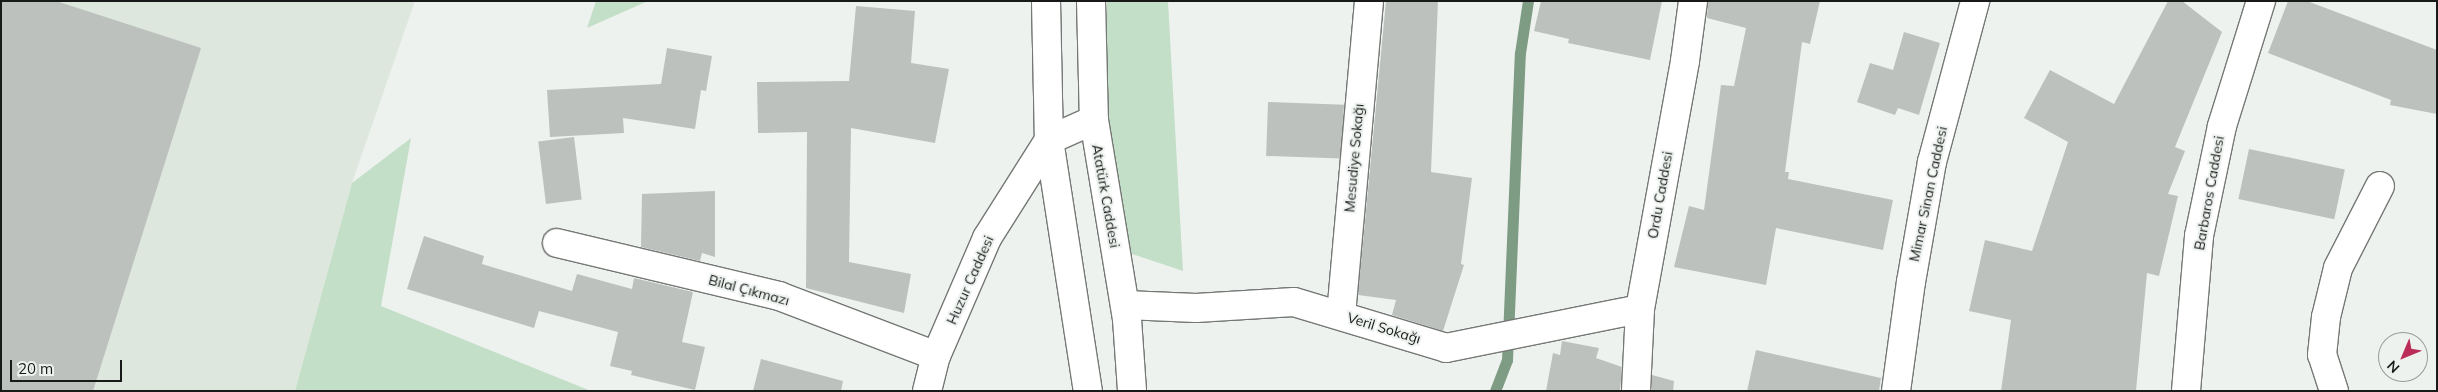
<!DOCTYPE html>
<html>
<head>
<meta charset="utf-8">
<style>
	body { margin:0 }
	#map { position:relative; width:2438px; height:392px; overflow:hidden; background:#eef2ef; font-family:Mulish,sans-serif }
	div>[style] { position:absolute }
	.built>* { inset:0; background:#dde7de }
	.green>* { inset:0; background:#c4dfc8 }
	.stream>* { height:11px; margin:-5.5px; padding:0 5.5px; transform-origin:5.5px; border-radius:5.5px; background:#7e9b83 }
	.building>* { inset:0; background:#bdc1be; transform-origin:0 0 }
	.roads { filter:drop-shadow(1px 0 #757875) drop-shadow(-1px 0 #757875) drop-shadow(0 1px #757875) drop-shadow(0 -1px #757875) }
	.minor>* { height:28px; margin:-14px; padding:0 14px; transform-origin:14px; border-radius:14px; background:#fff }
	.secondary>* { height:28px; margin:-14px; padding:0 14px; transform-origin:14px; border-radius:14px; background:#fff }
	span { translate:-50% -50%; white-space:nowrap; text-align:center; line-height:1.15; -webkit-text-stroke:4px #eef2ef; paint-order:stroke }
	.street-label { font-size:14px; color:#181a19 }
	.frame { position:absolute; inset:0; border:2px solid #181a19; pointer-events:none }
	.north { position:absolute; left:2378px; top:332px; width:50px; height:50px; box-sizing:border-box; background:#eef2ef; border:1px solid #989c99; border-radius:50%; rotate:225deg; font-size:14px; font-weight:700; line-height:20px; text-align:center; color:#181a19 }
	.north::after { content:''; display:block; margin:auto; width:18px; height:22px; background:#bb2c58; clip-path:polygon(50% 0,100% 100%,50% 72%,0 100%) }
	.scale { position:absolute; left:10px; top:360px; width:112px; height:22px; box-sizing:border-box; border:2px solid #181a19; border-top:0; padding-left:6px; font-size:15px; line-height:18px; white-space:nowrap; color:#181a19; -webkit-text-stroke:4px #eef2ef; paint-order:stroke }
</style>
</head>
<body>
<div id="map">
	<div class="built">
		<div style="clip-path:polygon(1px 1px,415px 1px,352px 183px,295px 391px,1px 391px)"></div>
	</div>
	<div class="green">
		<div style="clip-path:polygon(596px 1px,648px 1px,587px 28px)"></div>
		<div style="clip-path:polygon(1107px 1px,1168px 1px,1183px 271px,1126px 252px,1105px 122px)"></div>
		<div style="clip-path:polygon(411px 138px,381px 306px,591px 391px,295px 391px,352px 183px)"></div>
	</div>
	<div class="stream">
		<div style="left:1495px;top:391px;width:33px;rotate:-69deg"></div>
		<div style="left:1507px;top:360px;width:307px;rotate:-87.6deg"></div>
		<div style="left:1520px;top:53px;width:53px;rotate:-81.3deg"></div>
	</div>
	<div class="building">
		<div style="clip-path:polygon(1px 1px,56px 1px,201px 48px,93px 391px,1px 391px)"></div>
		<div style="clip-path:polygon(1386px 1px,1438px 1px,1431px 172px,1472px 178px,1461px 264px,1464px 265px,1443px 331px,1392px 315px,1396px 300px,1358px 295px)"></div>
		<div style="clip-path:polygon(1541px 1px,1662px 1px,1650px 60px,1568px 43px,1569px 39px,1534px 31px)"></div>
		<div style="clip-path:polygon(1708px 1px,1820px 1px,1810px 44px,1802px 42px,1785px 172px,1789px 172px,1788px 179px,1893px 200px,1883px 250px,1776px 228px,1766px 285px,1674px 267px,1689px 206px,1704px 210px,1721px 85px,1734px 86px,1746px 28px,1707px 18px)"></div>
		<div style="clip-path:polygon(2168px 1px,2182px 1px,2222px 32px,2175px 147px,2185px 151px,2168px 194px,2178px 196px,2159px 276px,2147px 273px,2136px 391px,2001px 391px,2011px 320px,1969px 311px,1985px 240px,2032px 251px,2068px 142px,2024px 118px,2050px 70px,2114px 104px)"></div>
		<div style="clip-path:polygon(2288px 1px,2307px 1px,2437px 50px,2437px 114px,2390px 105px,2391px 100px,2268px 53px)"></div>
		<div style="clip-path:polygon(856px 6px,915px 11px,911px 63px,949px 69px,935px 143px,851px 128px,849px 262px,911px 274px,904px 313px,806px 288px,807px 132px,758px 133px,757px 82px,849px 81px)"></div>
		<div style="clip-path:polygon(1904px 32px,1940px 43px,1919px 115px,1898px 108px,1895px 115px,1857px 102px,1870px 63px,1893px 70px)"></div>
		<div style="clip-path:polygon(667px 48px,712px 56px,706px 91px,701px 90px,695px 129px,623px 118px,624px 133px,550px 137px,547px 90px,661px 84px)"></div>
		<div style="left:1268px;top:102px;width:76px;height:54px;rotate:2deg"></div>
		<div style="left:574px;top:137px;width:63px;height:36px;rotate:83deg"></div>
		<div style="left:2249px;top:149px;width:98px;height:51px;rotate:12deg"></div>
		<div style="clip-path:polygon(715px 191px,715px 257px,702px 253px,700px 261px,641px 247px,642px 194px)"></div>
		<div style="clip-path:polygon(424px 236px,484px 256px,482px 264px,572px 291px,577px 274px,632px 289px,634px 278px,693px 292px,682px 342px,705px 347px,695px 390px,631px 375px,632px 371px,610px 366px,618px 332px,539px 311px,534px 328px,407px 289px)"></div>
		<div style="clip-path:polygon(1562px 341px,1599px 348px,1596px 358px,1622px 367px,1620px 391px,1546px 391px,1553px 353px,1560px 355px)"></div>
		<div style="clip-path:polygon(1756px 350px,1881px 378px,1879px 391px,1747px 391px)"></div>
		<div style="clip-path:polygon(761px 359px,843px 381px,841px 391px,753px 391px)"></div>
		<div style="clip-path:polygon(1652px 375px,1674px 381px,1673px 391px,1652px 391px)"></div>
	</div>
	<div class="roads">
		<div class="minor">
			<div style="left:557px;top:243px;width:228px;rotate:13.4deg"></div>
			<div style="left:779px;top:296px;width:168px;rotate:20.9deg"></div>
			<div style="left:1125px;top:305px;width:71px;rotate:2.4deg"></div>
			<div style="left:1196px;top:308px;width:98px;rotate:-3.5deg"></div>
			<div style="left:1294px;top:302px;width:159px;rotate:16.8deg"></div>
			<div style="left:1446px;top:348px;width:198px;rotate:-11.4deg"></div>
			<div style="left:1341px;top:315px;width:315px;rotate:-84.9deg"></div>
			<div style="left:1636px;top:391px;width:82px;rotate:-87.2deg"></div>
			<div style="left:1640px;top:309px;width:252px;rotate:-79.7deg"></div>
			<div style="left:1685px;top:61px;width:61px;rotate:-82.4deg"></div>
			<div style="left:1896px;top:391px;width:110px;rotate:-82.2deg"></div>
			<div style="left:1911px;top:282px;width:122px;rotate:-80.1deg"></div>
			<div style="left:1932px;top:162px;width:167px;rotate:-75deg"></div>
			<div style="left:2186px;top:391px;width:156px;rotate:-85.2deg"></div>
			<div style="left:2199px;top:236px;width:112px;rotate:-78.2deg"></div>
			<div style="left:2222px;top:126px;width:131px;rotate:-72.7deg"></div>
			<div style="left:2334px;top:391px;width:38px;rotate:-108deg"></div>
			<div style="left:2322px;top:355px;width:38px;rotate:-84deg"></div>
			<div style="left:2326px;top:317px;width:50px;rotate:-76.2deg"></div>
			<div style="left:2338px;top:268px;width:92px;rotate:-62.9deg"></div>
		</div>
		<div class="secondary">
			<div style="left:1046px;top:1px;width:139px;rotate:88.8deg"></div>
			<div style="left:1049px;top:140px;width:254px;rotate:81.2deg"></div>
			<div style="left:1091px;top:1px;width:119px;rotate:88.6deg"></div>
			<div style="left:1094px;top:120px;width:202px;rotate:80.6deg"></div>
			<div style="left:1127px;top:319px;width:72px;rotate:86deg"></div>
			<div style="left:927px;top:391px;width:36px;rotate:-76deg"></div>
			<div style="left:936px;top:356px;width:129px;rotate:-66.6deg"></div>
			<div style="left:987px;top:238px;width:116px;rotate:-57.7deg"></div>
			<div style="left:1049px;top:140px;width:49px;rotate:-24deg"></div>
		</div>
	</div>
	<div class="street-label">
		<span style="left:1354px;top:158px;rotate:-85deg">Mesudiye Sokağı</span>
		<span style="left:2209px;top:193px;rotate:-80deg">Barbaros Caddesi</span>
		<span style="left:1928px;top:194px;rotate:-78deg">Mimar Sinan Caddesi</span>
		<span style="left:1660px;top:195px;rotate:-80deg">Ordu Caddesi</span>
		<span style="left:1106px;top:196px;rotate:80deg">Atatürk Caddesi</span>
		<span style="left:970px;top:280px;rotate:-66deg">Huzur Caddesi</span>
		<span style="left:749px;top:290px;rotate:15deg">Bilal Çıkmazı</span>
		<span style="left:1384px;top:328px;rotate:17deg">Veril Sokağı</span>
	</div>
	<div class="frame"></div>
	<div class="north">N</div>
	<div class="scale">20 m</div>
</div>
</body>
</html>
